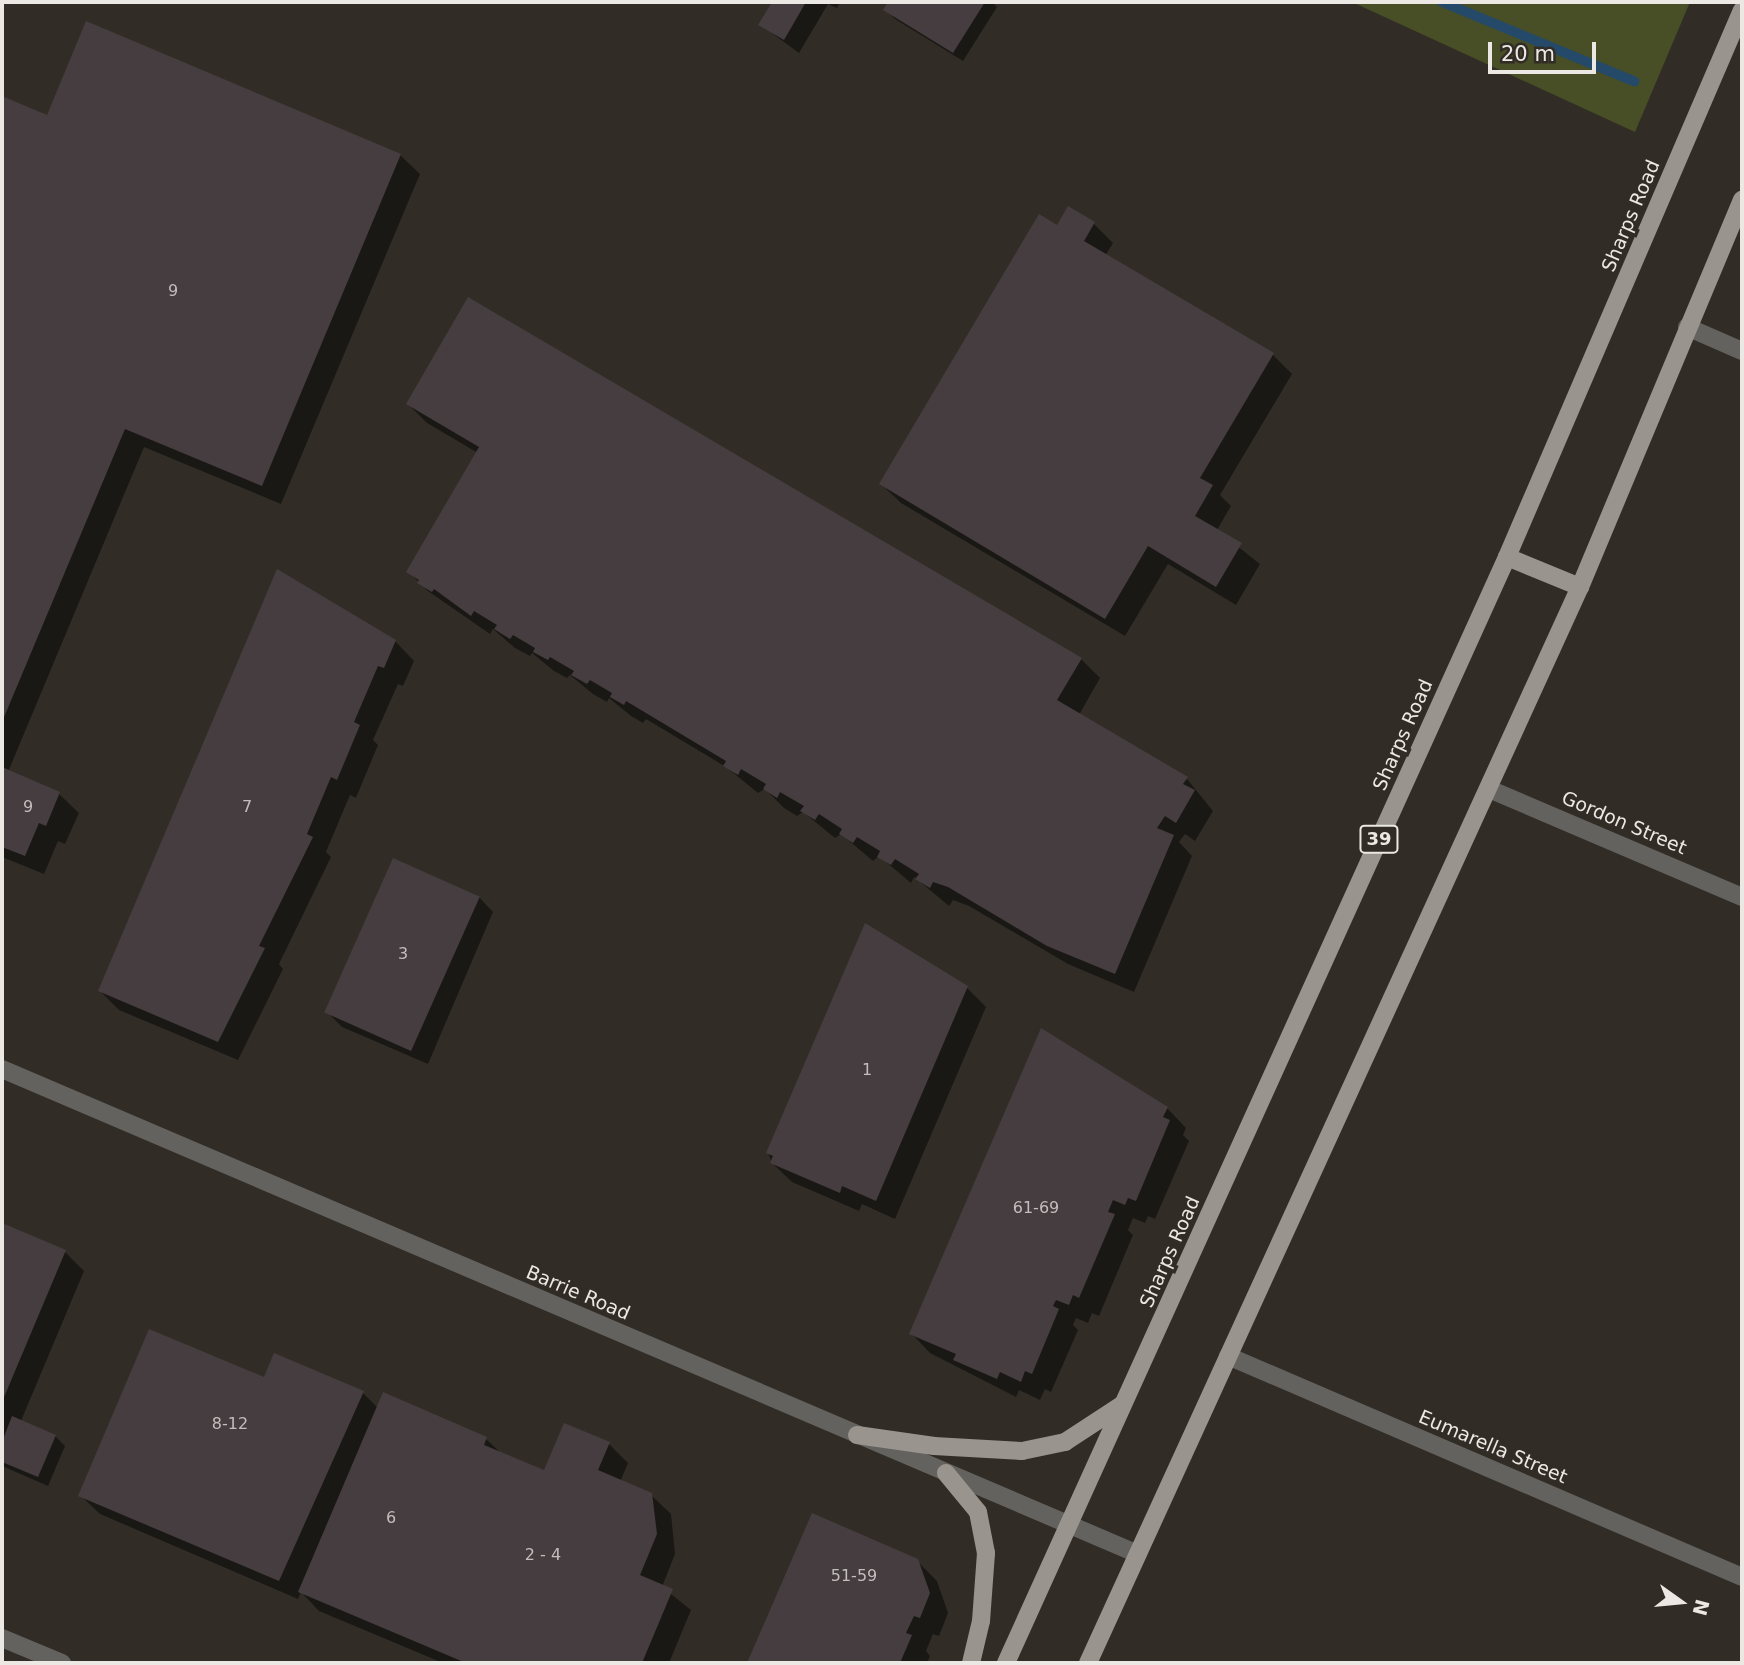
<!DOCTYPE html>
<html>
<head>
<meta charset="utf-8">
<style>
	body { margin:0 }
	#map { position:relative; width:1744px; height:1665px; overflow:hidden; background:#312d26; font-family:"DejaVu Sans",sans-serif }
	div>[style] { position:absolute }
	.green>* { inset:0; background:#484e25 }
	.shadow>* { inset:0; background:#0007 }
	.stream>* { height:10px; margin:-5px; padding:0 5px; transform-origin:5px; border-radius:5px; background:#254a69 }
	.building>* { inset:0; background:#463d41; transform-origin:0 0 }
	.lane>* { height:18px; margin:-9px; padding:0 9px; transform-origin:9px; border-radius:9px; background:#64625e }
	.street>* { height:18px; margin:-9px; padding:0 9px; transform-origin:9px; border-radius:9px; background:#64625e }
	.primary>* { height:18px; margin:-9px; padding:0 9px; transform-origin:9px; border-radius:9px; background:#99958e }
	span { translate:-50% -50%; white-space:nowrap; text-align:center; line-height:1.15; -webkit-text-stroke:7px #312d26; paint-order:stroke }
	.number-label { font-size:16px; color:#c2bebc }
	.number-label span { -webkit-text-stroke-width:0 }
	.shield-label span { padding:2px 5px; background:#312d26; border:2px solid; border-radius:5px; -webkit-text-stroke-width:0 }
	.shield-label { font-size:18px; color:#ece9e5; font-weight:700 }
	.street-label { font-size:19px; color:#ece9e5 }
	.frame { position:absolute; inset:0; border:4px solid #ece9e5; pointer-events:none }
	.north { position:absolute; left:1646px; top:1567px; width:70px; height:70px; -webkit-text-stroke:5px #312d26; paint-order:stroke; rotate:105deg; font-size:19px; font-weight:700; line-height:28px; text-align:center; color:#ece9e5 }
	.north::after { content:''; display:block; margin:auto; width:24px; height:32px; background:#ece9e5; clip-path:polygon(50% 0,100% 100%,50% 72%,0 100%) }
	.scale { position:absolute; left:1488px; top:42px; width:108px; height:32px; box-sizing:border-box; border:4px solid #ece9e5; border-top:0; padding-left:9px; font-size:21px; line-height:24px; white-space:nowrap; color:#ece9e5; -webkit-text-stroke:5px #312d26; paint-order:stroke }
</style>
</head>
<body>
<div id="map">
	<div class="green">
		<div style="clip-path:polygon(1352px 2px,1690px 2px,1635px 132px)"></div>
	</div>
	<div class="shadow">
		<div style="clip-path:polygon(774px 2px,840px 2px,837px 8px,828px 4px,799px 53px,761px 25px)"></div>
		<div style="clip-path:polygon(890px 2px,992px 2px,997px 7px,963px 61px,895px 19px,885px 9px)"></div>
		<div style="clip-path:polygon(2px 98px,47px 117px,400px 155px,420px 174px,281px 504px,144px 447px,8px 772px,59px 794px,79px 813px,65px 844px,58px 841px,44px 874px,2px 857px)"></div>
		<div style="clip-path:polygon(1094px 224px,1113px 243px,1105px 256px,1273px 355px,1292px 374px,1220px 495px,1231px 506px,1217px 530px,1260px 564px,1236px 605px,1168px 564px,1125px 636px,901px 503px,881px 484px,1058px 227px)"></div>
		<div style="clip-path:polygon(408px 404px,1081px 659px,1100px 678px,1079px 715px,1187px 779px,1213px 811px,1195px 841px,1185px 834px,1179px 842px,1192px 856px,1134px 992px,1068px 964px,969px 906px,953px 900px,949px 906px,918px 880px,914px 877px,911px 883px,879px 856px,873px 861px,841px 834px,835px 838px,803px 812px,797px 816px,784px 808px,765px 789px,758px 793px,726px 767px,646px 719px,643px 723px,631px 716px,609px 698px,607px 702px,593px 694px,570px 675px,567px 678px,554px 671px,532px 653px,530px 656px,515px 648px,493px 629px,490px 634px,428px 591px,409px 572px,478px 453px,427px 423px)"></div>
		<div style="clip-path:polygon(395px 641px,414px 661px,403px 686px,398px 684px,373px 740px,378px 745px,356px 798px,350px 795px,326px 852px,331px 857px,279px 964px,283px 969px,238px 1060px,119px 1010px,100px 991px)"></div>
		<div style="clip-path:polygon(479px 897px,493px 912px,428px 1064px,342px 1027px,328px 1013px)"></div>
		<div style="clip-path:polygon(967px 988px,986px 1007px,895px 1219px,862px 1204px,859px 1211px,792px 1182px,772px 1163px,768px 1153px)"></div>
		<div style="clip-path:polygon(1167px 1108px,1186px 1128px,1183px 1135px,1189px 1141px,1155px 1219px,1148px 1216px,1145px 1223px,1133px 1218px,1128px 1230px,1133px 1235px,1099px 1316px,1092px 1313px,1088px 1323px,1076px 1318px,1073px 1325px,1078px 1330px,1051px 1392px,1045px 1389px,1040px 1400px,1019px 1390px,1016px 1397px,930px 1353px,911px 1333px)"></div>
		<div style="clip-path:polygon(2px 1225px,65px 1252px,84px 1271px,21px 1421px,55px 1436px,65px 1446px,48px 1486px,2px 1466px)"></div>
		<div style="clip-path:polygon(275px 1356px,363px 1393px,378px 1408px,486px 1439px,502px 1454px,545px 1472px,609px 1444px,628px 1463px,620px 1482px,651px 1495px,671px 1514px,675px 1554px,662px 1587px,691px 1610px,669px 1663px,443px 1663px,319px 1611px,301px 1592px,298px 1599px,100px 1514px,80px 1495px,265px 1380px)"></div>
		<div style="clip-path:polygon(813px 1516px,917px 1561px,937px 1581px,948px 1613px,939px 1636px,933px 1634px,926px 1651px,930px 1656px,927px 1663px,749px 1663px)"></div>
	</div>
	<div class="stream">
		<div style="left:1442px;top:2px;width:208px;rotate:22.4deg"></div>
	</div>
	<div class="building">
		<div style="clip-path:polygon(772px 2px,806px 2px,784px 40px,758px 25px)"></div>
		<div style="clip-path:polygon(888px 2px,985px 2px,953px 53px,883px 10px)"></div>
		<div style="clip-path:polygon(86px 21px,401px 154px,262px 486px,125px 429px,2px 722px,2px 96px,47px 115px)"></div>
		<div style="clip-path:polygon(1068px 206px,1095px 222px,1084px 241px,1274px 353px,1200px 478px,1213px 485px,1195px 516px,1242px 543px,1216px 587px,1148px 546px,1105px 619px,879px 484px,1039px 214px,1057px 225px)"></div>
		<div style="clip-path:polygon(468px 297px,1082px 658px,1057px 700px,1188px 777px,1183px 784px,1195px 790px,1176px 823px,1165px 816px,1157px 828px,1174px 835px,1115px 974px,1047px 946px,948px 887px,933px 882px,930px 888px,915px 879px,919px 874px,895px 859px,891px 865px,877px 857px,880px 851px,857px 837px,853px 843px,839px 834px,842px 829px,819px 814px,815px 820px,800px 811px,804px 806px,780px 792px,777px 798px,763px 789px,766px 784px,741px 769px,738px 775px,723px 766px,726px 761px,626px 701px,624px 705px,610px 697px,612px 693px,590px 680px,587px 684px,571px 675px,574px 671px,550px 657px,548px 660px,533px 652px,535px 648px,513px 635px,510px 639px,494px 629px,497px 625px,474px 611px,471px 616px,434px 589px,432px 592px,417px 583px,419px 580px,406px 572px,479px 447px,406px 404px)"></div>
		<div style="clip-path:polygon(277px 569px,396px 640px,384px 668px,378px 666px,354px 722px,360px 725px,337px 780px,331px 777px,307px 834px,313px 837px,259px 946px,265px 948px,218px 1042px,98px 991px)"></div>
		<div style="clip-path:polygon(2px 767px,60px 792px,46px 826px,39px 823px,25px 856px,2px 847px)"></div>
		<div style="left:393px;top:858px;width:95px;height:169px;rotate:24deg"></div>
		<div style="clip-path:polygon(865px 923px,968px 986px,876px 1201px,842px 1186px,840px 1193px,770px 1163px,773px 1156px,766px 1153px)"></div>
		<div style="clip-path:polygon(1041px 1028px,1168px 1107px,1163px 1117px,1170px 1120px,1136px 1201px,1128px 1198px,1125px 1205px,1113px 1200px,1108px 1212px,1115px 1214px,1079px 1298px,1073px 1295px,1069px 1305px,1056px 1300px,1053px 1306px,1059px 1309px,1032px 1374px,1025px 1371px,1021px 1382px,1000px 1372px,997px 1379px,953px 1360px,956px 1354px,909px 1334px)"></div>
		<div style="clip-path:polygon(2px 1223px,66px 1250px,2px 1402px)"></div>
		<div style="clip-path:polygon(149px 1329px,264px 1377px,274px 1353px,364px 1391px,279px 1581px,78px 1496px)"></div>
		<div style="clip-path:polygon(383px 1392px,487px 1437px,484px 1445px,544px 1470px,564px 1423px,610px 1442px,598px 1470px,652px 1493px,657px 1534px,640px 1575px,673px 1589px,642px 1663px,466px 1663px,298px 1592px)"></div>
		<div style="clip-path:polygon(12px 1416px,56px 1435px,38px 1477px,2px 1462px,2px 1442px)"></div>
		<div style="clip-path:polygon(812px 1513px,918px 1559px,930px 1593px,920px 1618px,914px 1616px,906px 1633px,912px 1635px,900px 1663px,747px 1663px)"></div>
	</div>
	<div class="lane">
		<div style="left:2px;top:1638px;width:65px;rotate:22.6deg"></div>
	</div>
	<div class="street">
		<div style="left:1687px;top:327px;width:60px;rotate:23.6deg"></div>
		<div style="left:1489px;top:789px;width:275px;rotate:23.1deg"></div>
		<div style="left:2px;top:1069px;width:1235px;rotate:23.12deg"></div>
		<div style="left:1228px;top:1356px;width:559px;rotate:23.27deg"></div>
	</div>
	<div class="primary">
		<div style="left:1507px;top:557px;width:79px;rotate:22.3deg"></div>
		<div style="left:857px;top:1435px;width:78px;rotate:8.1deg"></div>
		<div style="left:934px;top:1446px;width:88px;rotate:3.3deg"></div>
		<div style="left:1022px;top:1451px;width:44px;rotate:-11.8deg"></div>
		<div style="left:1065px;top:1442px;width:69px;rotate:-33.2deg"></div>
		<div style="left:946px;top:1473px;width:50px;rotate:50.6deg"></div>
		<div style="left:978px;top:1512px;width:42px;rotate:79deg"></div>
		<div style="left:986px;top:1553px;width:68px;rotate:94.2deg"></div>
		<div style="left:981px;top:1621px;width:43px;rotate:103.4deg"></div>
		<div style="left:1006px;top:1663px;width:1214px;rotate:-65.63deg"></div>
		<div style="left:1507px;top:557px;width:595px;rotate:-66.75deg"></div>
		<div style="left:1088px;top:1663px;width:1183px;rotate:-65.43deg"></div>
		<div style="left:1580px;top:587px;width:420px;rotate:-67.3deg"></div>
	</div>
	<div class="number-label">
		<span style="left:173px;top:291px">9</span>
		<span style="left:28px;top:807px">9</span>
		<span style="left:247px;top:807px">7</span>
		<span style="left:403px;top:954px">3</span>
		<span style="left:867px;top:1070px">1</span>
		<span style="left:1036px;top:1208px">61-69</span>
		<span style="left:230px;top:1424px">8-12</span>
		<span style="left:391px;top:1518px">6</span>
		<span style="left:543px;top:1555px">2 - 4</span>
		<span style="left:854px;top:1576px">51-59</span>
	</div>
	<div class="shield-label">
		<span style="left:1379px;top:839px">39</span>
	</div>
	<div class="street-label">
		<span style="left:1631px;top:216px;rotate:-67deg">Sharps Road</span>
		<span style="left:1403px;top:735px;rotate:-66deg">Sharps Road</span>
		<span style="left:1624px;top:823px;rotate:23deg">Gordon Street</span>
		<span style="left:1170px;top:1252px;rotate:-66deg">Sharps Road</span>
		<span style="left:578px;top:1293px;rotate:23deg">Barrie Road</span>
		<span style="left:1493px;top:1447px;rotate:23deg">Eumarella Street</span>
	</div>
	<div class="frame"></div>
	<div class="north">N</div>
	<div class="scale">20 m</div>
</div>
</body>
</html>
